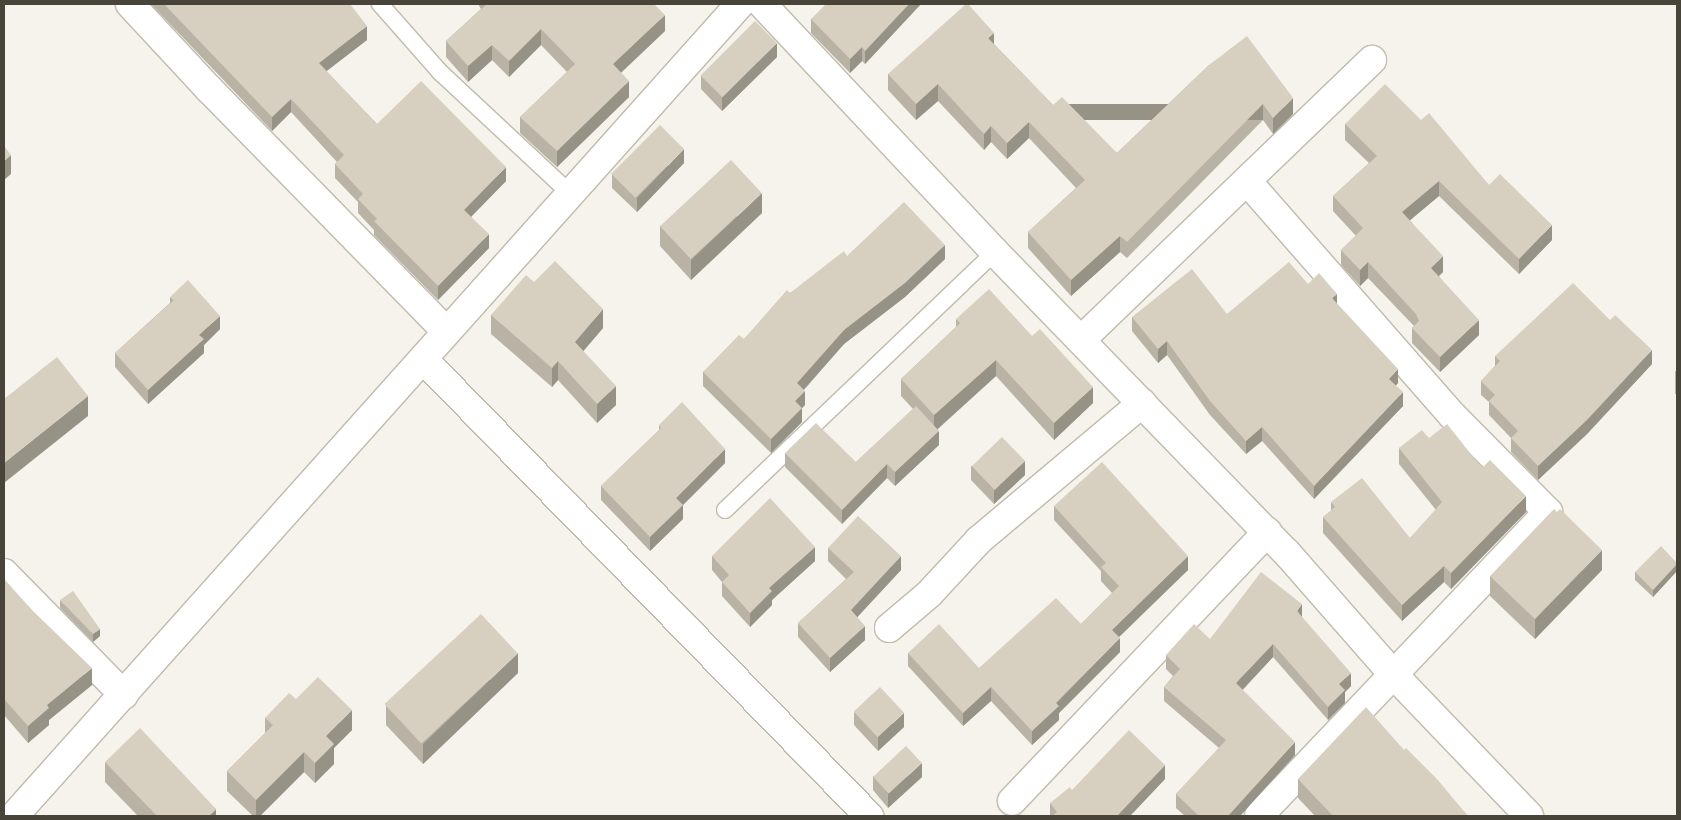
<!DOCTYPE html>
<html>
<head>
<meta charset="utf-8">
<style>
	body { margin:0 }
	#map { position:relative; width:1681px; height:820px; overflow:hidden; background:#f5f3eb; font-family:"Alegreya Sans",sans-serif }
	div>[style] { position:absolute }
	.roads { filter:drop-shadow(1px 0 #c1bbad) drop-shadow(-1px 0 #c1bbad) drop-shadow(0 1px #c1bbad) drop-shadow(0 -1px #c1bbad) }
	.service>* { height:16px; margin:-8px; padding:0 8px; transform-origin:8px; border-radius:8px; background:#fff }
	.minor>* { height:28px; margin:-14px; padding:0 14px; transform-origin:14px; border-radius:14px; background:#fff }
	.wall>* { inset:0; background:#b9b3a5; transform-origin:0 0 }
	.shaded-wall>* { inset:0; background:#969286; transform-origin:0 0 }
	.building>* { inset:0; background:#d7d0c0; transform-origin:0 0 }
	span { translate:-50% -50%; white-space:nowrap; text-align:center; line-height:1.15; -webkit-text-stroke:4.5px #fff; paint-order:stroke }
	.frame { position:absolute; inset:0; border:5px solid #494439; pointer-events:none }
</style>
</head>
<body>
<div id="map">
	<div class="roads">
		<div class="service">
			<div style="left:380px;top:4px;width:91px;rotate:48.6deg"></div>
			<div style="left:440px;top:72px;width:179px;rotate:43deg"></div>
			<div style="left:725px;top:510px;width:373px;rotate:-43.7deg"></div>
		</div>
		<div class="minor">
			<div style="left:130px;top:4px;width:117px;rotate:47.1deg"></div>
			<div style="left:210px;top:90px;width:337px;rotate:45.6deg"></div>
			<div style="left:762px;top:4px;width:340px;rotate:46.8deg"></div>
			<div style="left:995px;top:252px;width:419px;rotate:45.9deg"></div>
			<div style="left:1287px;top:553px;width:159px;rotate:48.8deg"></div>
			<div style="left:1392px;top:673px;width:198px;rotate:46.2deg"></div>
			<div style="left:1247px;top:181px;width:313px;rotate:48.8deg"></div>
			<div style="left:1453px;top:416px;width:135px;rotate:45.3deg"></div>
			<div style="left:1548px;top:512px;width:419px;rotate:133.6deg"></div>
			<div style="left:1081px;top:340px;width:404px;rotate:-43.9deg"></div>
			<div style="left:423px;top:359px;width:639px;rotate:45.7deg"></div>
			<div style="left:4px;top:573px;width:171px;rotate:45.5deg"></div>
			<div style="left:889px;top:628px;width:52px;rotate:-40.4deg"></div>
			<div style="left:929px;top:594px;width:74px;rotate:-47.2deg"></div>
			<div style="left:979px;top:540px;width:213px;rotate:-40deg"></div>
			<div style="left:1012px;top:801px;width:371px;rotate:-46.5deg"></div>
			<div style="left:14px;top:816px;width:1089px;rotate:-48.2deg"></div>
		</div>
	</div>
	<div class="wall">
		<div style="clip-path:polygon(151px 4px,350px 4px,367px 40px,326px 71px,377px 124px,506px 181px,471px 217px,489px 248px,438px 300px,374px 235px,374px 230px,358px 213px,358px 202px,335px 178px,335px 164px,337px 162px,291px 112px,272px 131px)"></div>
		<div style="clip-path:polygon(478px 4px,655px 4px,654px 5px,665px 31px,621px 73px,629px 97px,557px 167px,520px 133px,520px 117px,567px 72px,541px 45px,509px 77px,492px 60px,468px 82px,446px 57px,446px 41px,481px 9px)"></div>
		<div style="clip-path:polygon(921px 4px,865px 64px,862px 61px,850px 73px,811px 33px,811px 19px)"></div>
		<div style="clip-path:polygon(994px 44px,1053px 105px,1117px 153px,1209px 65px,1293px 114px,1273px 134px,1263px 120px,1127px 258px,1120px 252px,1071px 296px,1028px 248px,1028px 232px,1076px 188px,1029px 138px,1007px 159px,991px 142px,984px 150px,938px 101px,916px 120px,888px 90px,888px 74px)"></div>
		<div style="clip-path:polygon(777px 57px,722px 111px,701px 89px,701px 76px)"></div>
		<div style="clip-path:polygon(1421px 120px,1489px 185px,1552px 240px,1519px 274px,1439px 196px,1410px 220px,1443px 272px,1439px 276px,1479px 335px,1440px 372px,1412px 343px,1412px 328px,1414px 326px,1368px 278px,1360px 286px,1341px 265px,1341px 250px,1356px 236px,1333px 211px,1333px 196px,1369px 163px,1345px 140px,1345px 124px)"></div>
		<div style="clip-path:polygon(684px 163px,637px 212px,612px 188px,612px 174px)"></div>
		<div style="clip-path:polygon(762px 213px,691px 280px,660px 246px,660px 226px)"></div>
		<div style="clip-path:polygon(847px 256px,945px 259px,905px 297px,844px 344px,804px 390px,805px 405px,802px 408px,802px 422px,771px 453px,703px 386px,703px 372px,744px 339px,790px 293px)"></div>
		<div style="clip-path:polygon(534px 282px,603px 328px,583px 351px,616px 405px,597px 423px,558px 380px,552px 387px,491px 334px,491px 315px)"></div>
		<div style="clip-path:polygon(1308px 284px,1337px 304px,1398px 383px,1396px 385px,1403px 406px,1314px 499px,1262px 441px,1246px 454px,1210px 415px,1167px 355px,1158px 363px,1132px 331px,1132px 317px,1227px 314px)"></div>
		<div style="clip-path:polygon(170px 297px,220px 329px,204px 345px,204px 353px,148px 404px,115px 367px,115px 353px,170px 303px)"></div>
		<div style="clip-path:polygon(956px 319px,1093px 403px,1054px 440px,996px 376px,938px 429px,939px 445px,895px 486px,887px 478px,842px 524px,785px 467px,785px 453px,856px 462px,913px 409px,901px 396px,901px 379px,956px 327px)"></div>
		<div style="clip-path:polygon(1495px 356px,1652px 364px,1587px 434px,1538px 480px,1511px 452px,1511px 438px,1489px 415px,1489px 402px,1481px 395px,1481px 381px,1495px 366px)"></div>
		<div style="left:1677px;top:371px;width:23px;height:2px;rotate:90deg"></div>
		<div style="clip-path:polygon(659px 425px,725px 463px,683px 505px,683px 519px,650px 551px,601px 500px,601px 486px,659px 430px)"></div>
		<div style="clip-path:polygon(1429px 438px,1482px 468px,1526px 512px,1451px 589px,1444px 582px,1402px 621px,1323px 533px,1323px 517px,1331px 511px,1331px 502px,1410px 538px,1436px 510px,1399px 464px,1399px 448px)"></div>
		<div style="clip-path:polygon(971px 466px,1025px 475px,994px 504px,971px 480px)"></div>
		<div style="clip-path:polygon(1054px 506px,1188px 570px,1118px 637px,1120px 652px,1059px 713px,1059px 720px,1032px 745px,991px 701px,963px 726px,908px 666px,908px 653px,979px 668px,1081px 624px,1112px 593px,1101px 581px,1101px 571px,1054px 520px)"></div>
		<div style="clip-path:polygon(828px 548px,901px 570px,857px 617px,865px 640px,830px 672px,798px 637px,798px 623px,846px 579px,828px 561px)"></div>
		<div style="clip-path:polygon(712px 556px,815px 561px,772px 600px,772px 605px,750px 627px,722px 596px,722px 582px,712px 570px)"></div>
		<div style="clip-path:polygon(1677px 563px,1677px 571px,1653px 597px,1635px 580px,1635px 572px)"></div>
		<div style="clip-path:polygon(1602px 570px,1535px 639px,1490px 596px,1490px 576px)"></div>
		<div style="clip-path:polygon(4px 579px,92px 685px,49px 720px,49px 725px,28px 743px,4px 715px)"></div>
		<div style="clip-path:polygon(60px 600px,100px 636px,93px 642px,60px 608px)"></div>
		<div style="clip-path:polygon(1302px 618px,1351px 686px,1345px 692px,1345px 703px,1328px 720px,1273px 657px,1242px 690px,1295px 755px,1240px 816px,1185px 816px,1176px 808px,1176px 794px,1219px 748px,1164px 701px,1164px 687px,1173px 676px,1166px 669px,1166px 655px,1210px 639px)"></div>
		<div style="clip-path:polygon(518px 673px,423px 764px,386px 725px,386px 705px)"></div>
		<div style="clip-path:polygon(296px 699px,352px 730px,334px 748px,334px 764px,315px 783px,304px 772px,260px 816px,253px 816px,227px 791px,227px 771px,265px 733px,265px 718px)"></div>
		<div style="clip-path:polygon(854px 712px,904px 727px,878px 751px,854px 725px)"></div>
		<div style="clip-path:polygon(1404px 750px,1468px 816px,1315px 816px,1298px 798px,1298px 779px)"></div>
		<div style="clip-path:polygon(105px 762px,216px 816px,138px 816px,105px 782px)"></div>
		<div style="clip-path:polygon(873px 776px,922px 777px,888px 808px,873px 790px)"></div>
		<div style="clip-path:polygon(1165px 779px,1130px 816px,1050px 816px,1050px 803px,1072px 790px)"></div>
	</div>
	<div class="shaded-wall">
		<div style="clip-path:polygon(909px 4px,921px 4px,865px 64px,865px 51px)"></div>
		<div style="clip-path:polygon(665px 15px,665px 31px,613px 80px,613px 64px)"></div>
		<div style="clip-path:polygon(367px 26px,367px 40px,319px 77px,319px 63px)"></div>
		<div style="clip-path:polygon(541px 29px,541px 45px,509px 77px,509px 61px)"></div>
		<div style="clip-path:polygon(994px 33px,994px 49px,988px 38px)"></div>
		<div style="clip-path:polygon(777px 43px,777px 57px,722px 111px,722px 97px)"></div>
		<div style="clip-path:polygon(492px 45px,492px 60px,468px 82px,468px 66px)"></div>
		<div style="clip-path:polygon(862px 47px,862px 61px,850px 73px,850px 59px)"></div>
		<div style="clip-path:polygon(629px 81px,629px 97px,557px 167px,557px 151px)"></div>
		<div style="clip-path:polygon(938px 84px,938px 101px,916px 120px,916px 104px)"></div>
		<div style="clip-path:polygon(1293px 98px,1293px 114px,1273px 134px,1273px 118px)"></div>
		<div style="clip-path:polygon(291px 99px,291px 112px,272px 131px,272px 117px)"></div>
		<div style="left:1263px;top:104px;width:16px;height:194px;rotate:90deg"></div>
		<div style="clip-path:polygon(1029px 122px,1029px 138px,1007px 159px,1007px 143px)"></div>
		<div style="clip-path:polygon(991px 126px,991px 142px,984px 150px,984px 134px)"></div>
		<div style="clip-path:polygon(684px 149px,684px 163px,637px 212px,637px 198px)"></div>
		<div style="clip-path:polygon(11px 155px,11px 174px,4px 180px,4px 161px)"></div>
		<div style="clip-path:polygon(506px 167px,506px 181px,464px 224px,464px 210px)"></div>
		<div style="clip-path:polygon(1439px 181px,1439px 196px,1402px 227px,1402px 212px)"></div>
		<div style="clip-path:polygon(762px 193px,762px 213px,691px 280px,691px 260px)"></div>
		<div style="clip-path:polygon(1552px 225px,1552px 240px,1519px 274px,1519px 259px)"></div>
		<div style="clip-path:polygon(489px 234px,489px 248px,438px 300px,438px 286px)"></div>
		<div style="clip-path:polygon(1120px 236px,1120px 252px,1071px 296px,1071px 280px)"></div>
		<div style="clip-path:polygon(945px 245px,945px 259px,905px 297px,844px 344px,797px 397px,797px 383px,844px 330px)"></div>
		<div style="clip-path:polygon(1443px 256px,1443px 272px,1431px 283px,1431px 268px)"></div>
		<div style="clip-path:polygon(1368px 262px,1368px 278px,1360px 286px,1360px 270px)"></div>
		<div style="clip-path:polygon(1337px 294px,1337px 308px,1332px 298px)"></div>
		<div style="clip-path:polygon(603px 309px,603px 328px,575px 361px,575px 342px)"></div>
		<div style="clip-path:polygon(220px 316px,220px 329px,204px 345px,204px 353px,148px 404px,148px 390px,199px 335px)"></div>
		<div style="clip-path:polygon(1479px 320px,1479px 335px,1440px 372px,1440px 357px)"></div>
		<div style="clip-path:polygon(1167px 341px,1167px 355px,1158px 363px,1158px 349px)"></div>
		<div style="clip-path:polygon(1652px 350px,1652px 364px,1587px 434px,1538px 480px,1538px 466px)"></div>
		<div style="clip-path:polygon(996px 360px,996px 376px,934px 432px,934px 415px)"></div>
		<div style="clip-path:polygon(558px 361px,558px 380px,552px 387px,552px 368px)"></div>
		<div style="clip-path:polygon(1398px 369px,1398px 383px,1389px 393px,1389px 379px)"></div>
		<div style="clip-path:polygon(616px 386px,616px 405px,597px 423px,597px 404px)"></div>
		<div style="clip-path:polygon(1093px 387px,1093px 403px,1054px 440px,1054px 423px)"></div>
		<div style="clip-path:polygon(805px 391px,805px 405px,795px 415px,795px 401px)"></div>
		<div style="clip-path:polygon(1403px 392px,1403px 406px,1314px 499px,1314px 486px)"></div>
		<div style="clip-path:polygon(88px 396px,88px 416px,4px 483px,4px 463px)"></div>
		<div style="clip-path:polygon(802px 408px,802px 422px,771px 453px,771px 439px)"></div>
		<div style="clip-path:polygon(1262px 427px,1262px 441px,1246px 454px,1246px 441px)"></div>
		<div style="clip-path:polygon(939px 431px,939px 445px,895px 486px,895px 472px)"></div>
		<div style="clip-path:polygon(725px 449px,725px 463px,683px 505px,683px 519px,650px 551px,650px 537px,676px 498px)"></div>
		<div style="clip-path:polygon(1025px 461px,1025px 475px,994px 504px,994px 490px)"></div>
		<div style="clip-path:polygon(887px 464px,887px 478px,842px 524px,842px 510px)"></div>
		<div style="clip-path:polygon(1526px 496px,1526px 512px,1451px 589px,1451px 573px)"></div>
		<div style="clip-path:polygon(815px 547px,815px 561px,772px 600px,772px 605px,750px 627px,750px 613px,769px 588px)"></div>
		<div style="clip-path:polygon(1602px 550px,1602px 570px,1535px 639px,1535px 619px)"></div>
		<div style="clip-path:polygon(901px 556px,901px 570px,851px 624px,851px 610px)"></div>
		<div style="clip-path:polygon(1188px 556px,1188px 570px,1112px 644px,1112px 630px)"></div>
		<div style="clip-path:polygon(1677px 564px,1677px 571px,1653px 597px,1653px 590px)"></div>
		<div style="clip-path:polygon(1444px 566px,1444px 582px,1402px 621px,1402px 605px)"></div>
		<div style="clip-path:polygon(1302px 604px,1302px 618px,1297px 611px)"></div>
		<div style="clip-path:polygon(865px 626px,865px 640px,830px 672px,830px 658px)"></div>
		<div style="clip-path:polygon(100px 629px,100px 636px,93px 642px,93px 634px)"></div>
		<div style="clip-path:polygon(1120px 638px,1120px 652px,1059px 713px,1059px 720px,1032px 745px,1032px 731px,1056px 703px)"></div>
		<div style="clip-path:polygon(1273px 644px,1273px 657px,1236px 697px,1236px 683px)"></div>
		<div style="clip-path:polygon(518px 653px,518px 673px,423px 764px,423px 744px)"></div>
		<div style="clip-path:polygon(92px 668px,92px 685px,49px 720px,49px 725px,28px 743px,28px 726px,47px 705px)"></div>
		<div style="clip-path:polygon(1351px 673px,1351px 686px,1345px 692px,1345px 703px,1328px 720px,1328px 707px,1339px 684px)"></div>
		<div style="clip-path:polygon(991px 687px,991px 701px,963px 726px,963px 713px)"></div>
		<div style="clip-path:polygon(352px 710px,352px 730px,334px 748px,334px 764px,315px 783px,315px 763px,326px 736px)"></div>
		<div style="clip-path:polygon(904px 713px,904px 727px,878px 751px,878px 737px)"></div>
		<div style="clip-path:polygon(1295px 742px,1295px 755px,1240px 816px,1228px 816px)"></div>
		<div style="clip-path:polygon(304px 752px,304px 772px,260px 816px,256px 816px,256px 800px)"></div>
		<div style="clip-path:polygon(922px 763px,922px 777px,888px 808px,888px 794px)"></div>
		<div style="clip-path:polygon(1165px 765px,1165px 779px,1130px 816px,1117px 816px)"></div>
		<div style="clip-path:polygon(216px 809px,216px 816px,209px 816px)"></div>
	</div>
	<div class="building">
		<div style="clip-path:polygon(164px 4px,350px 4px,367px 26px,319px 63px,377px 124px,421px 81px,506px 167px,464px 210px,489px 234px,438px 286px,374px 221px,377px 219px,358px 199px,363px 194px,335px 164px,344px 155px,291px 99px,272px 117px)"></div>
		<div style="clip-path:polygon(487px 4px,654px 4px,665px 15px,613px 64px,629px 81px,557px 151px,520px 117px,575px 64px,541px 29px,509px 61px,492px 45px,468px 66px,446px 41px)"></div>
		<div style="clip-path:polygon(826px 4px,909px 4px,865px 51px,862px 47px,850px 59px,811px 19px)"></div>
		<div style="clip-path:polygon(966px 4px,968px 4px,994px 33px,988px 38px,1053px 105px,1062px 97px,1117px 153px,1209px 65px,1247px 36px,1293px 98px,1273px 118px,1263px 104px,1127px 242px,1120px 236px,1071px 280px,1028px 232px,1085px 180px,1029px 122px,1007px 143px,991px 126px,984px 134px,938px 84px,916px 104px,888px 74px)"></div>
		<div style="left:755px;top:21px;width:31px;height:77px;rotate:45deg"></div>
		<div style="clip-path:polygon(1385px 84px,1421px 120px,1429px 113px,1489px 185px,1500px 174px,1552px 225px,1519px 259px,1439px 181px,1402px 212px,1443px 256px,1431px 268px,1479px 320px,1440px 357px,1412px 328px,1419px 321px,1416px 314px,1368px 262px,1360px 270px,1341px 250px,1363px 228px,1333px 196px,1377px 156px,1345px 124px)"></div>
		<div style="left:660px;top:125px;width:34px;height:69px;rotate:45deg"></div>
		<div style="clip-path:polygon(4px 146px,11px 155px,4px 161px)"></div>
		<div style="left:731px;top:160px;width:45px;height:97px;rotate:47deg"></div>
		<div style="clip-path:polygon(904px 202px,945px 245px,905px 283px,844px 330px,797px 383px,805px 391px,795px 401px,802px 408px,771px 439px,703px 372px,739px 335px,744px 339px,787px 290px,790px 293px,844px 251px,847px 256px)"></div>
		<div style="clip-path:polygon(555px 261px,603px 309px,575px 342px,616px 386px,597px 404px,558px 361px,552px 368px,491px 315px,526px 275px,534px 282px)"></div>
		<div style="clip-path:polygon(1289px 262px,1308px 284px,1319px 273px,1337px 294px,1332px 298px,1398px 369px,1389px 379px,1403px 392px,1314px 486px,1262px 427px,1246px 441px,1210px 401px,1167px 341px,1158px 349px,1132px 317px,1192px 269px,1227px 314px)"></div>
		<div style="clip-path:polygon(188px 280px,220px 316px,199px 335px,204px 339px,148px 390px,115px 353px,174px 300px,170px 297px)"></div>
		<div style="clip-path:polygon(1573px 283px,1610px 320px,1615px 315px,1652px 350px,1587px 420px,1538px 466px,1511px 438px,1518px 431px,1489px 401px,1495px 395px,1481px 381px,1500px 361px,1495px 356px)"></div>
		<div style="clip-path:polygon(989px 289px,1032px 336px,1040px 329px,1093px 387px,1054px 423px,996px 360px,934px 415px,901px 379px,960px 323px,956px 319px)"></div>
		<div style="clip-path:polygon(57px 357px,88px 396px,4px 463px,4px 399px)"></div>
		<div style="clip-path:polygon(682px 402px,725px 449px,676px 498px,683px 505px,650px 537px,601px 486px,661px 428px,659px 425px)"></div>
		<div style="clip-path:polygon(916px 406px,939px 431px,895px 472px,887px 464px,842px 510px,785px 453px,816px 423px,856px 462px)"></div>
		<div style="clip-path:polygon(1447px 424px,1482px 468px,1490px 460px,1526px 496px,1451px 573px,1444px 566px,1402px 605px,1323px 517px,1335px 507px,1331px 502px,1362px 478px,1410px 538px,1442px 502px,1399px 448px,1422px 430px,1429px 438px)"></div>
		<div style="left:1002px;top:437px;width:33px;height:42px;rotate:46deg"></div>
		<div style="clip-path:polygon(1102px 462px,1188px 556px,1112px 630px,1120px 638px,1056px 703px,1059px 706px,1032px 731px,991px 687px,963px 713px,908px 653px,939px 624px,979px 668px,1056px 598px,1081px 624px,1119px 586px,1101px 567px,1106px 563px,1054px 506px)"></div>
		<div style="clip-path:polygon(770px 498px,815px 547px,769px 588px,772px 591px,750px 613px,722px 582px,729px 575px,712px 556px)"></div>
		<div style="clip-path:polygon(1554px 509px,1557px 512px,1560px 509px,1602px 550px,1535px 619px,1490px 576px)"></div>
		<div style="clip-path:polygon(858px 516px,901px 556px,851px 610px,865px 626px,830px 658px,798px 623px,854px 572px,828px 548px)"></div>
		<div style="clip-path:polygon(1661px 546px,1677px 563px,1677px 564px,1653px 590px,1635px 572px)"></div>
		<div style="clip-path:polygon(1261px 572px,1302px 604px,1297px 611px,1351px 673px,1339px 684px,1345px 690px,1328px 707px,1273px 644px,1236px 683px,1295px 742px,1228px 816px,1199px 816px,1176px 794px,1226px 740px,1164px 687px,1180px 669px,1166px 655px,1194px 624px,1210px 639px)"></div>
		<div style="clip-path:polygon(4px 579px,33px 611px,92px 668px,47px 705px,49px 708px,28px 726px,4px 699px)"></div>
		<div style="clip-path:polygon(73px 591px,100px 629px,93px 634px,60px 600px)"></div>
		<div style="left:481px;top:614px;width:54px;height:132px;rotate:47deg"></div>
		<div style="clip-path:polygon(318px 677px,352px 710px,326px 736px,334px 744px,315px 763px,304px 752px,256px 800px,227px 771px,273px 725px,265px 718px,289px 693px,296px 699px)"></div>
		<div style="left:880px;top:687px;width:35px;height:36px;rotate:47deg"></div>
		<div style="clip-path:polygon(1366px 707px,1404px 750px,1406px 748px,1437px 779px,1468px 816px,1333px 816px,1298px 779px)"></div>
		<div style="clip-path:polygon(140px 728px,216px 809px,209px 816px,157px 816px,105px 762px)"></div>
		<div style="clip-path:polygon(1129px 730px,1165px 765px,1117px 816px,1052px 816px,1057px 812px,1050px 803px,1070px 787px,1072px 790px)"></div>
		<div style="left:906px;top:746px;width:23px;height:45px;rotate:47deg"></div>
	</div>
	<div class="frame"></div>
</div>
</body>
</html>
